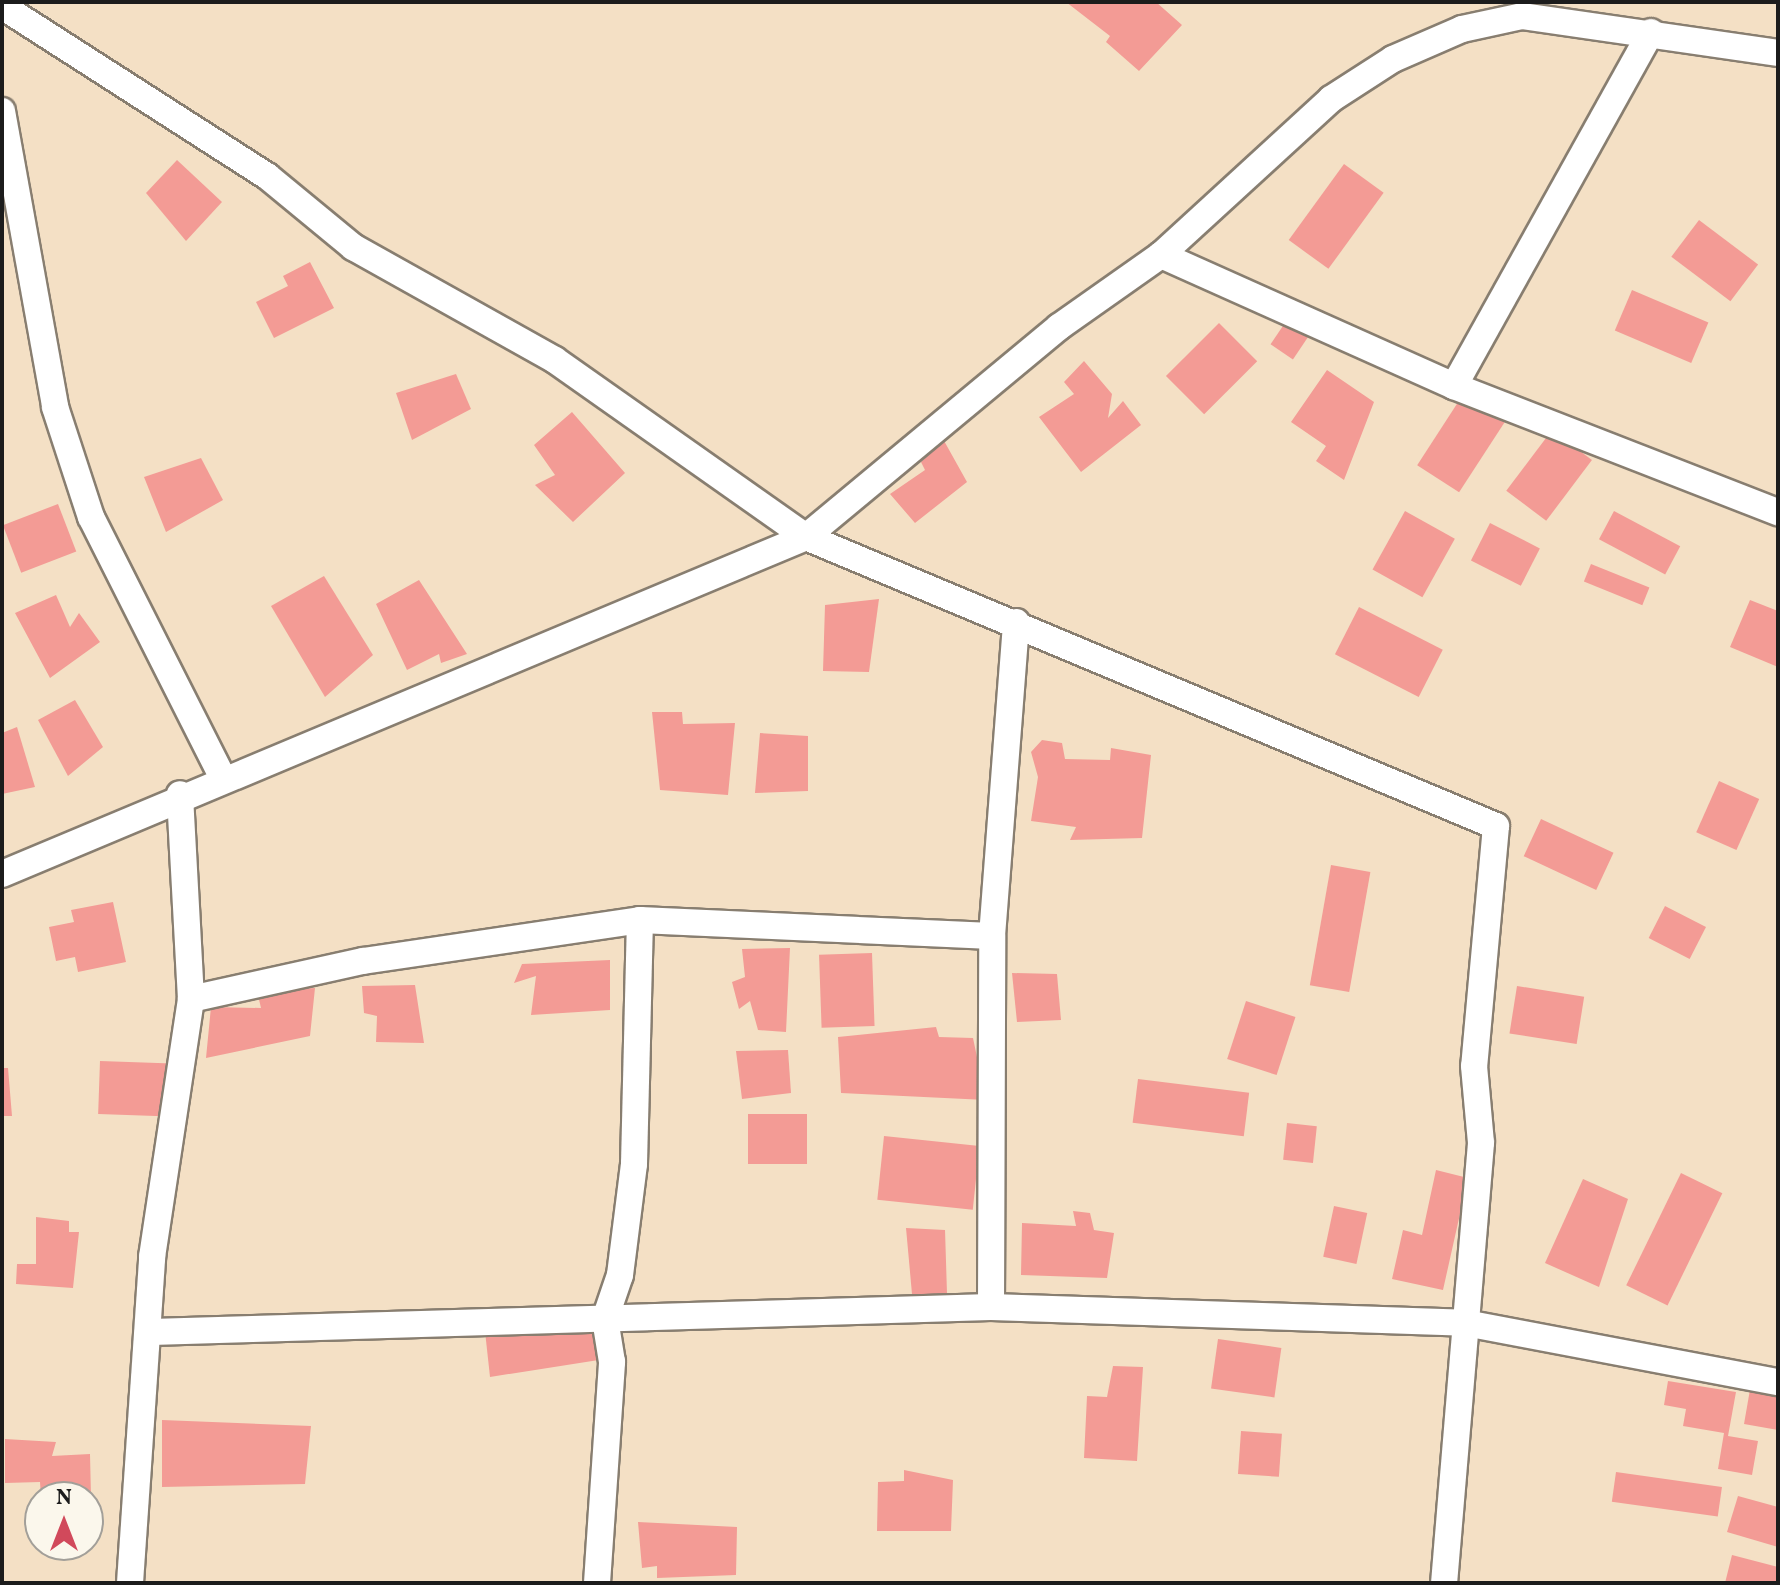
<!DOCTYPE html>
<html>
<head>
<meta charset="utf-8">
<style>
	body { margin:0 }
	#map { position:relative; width:1780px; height:1585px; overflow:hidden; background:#f4e0c5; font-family:Vollkorn,serif }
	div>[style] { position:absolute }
	.building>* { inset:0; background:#f39b95; transform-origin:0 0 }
	.roads { filter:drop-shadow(2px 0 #887e70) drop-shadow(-2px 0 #887e70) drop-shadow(0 2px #887e70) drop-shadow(0 -2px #887e70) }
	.minor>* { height:26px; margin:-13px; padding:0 13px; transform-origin:13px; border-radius:13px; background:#fff }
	span { translate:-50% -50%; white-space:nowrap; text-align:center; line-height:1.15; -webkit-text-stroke:6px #fbf7ec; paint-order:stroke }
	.frame { position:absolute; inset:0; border:4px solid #1c1c1c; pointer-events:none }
	.north { position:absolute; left:24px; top:1481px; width:80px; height:80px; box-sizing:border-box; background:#fbf7ec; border:2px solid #a29f99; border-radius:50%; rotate:0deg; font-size:22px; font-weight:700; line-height:32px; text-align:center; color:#1c1c1c }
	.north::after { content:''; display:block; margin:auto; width:28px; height:36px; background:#d1495b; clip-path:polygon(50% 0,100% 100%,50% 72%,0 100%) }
</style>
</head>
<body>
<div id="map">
	<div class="building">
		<div style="clip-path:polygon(1066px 2px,1156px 2px,1182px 25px,1139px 71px,1106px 42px,1110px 36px)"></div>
		<div style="clip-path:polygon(177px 160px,222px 202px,186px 241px,146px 193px)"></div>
		<div style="left:1344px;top:164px;width:49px;height:94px;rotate:36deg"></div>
		<div style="left:1699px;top:220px;width:74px;height:46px;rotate:37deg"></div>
		<div style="clip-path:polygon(310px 262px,334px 308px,274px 338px,256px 302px,288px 286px,283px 276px)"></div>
		<div style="left:1632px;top:290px;width:83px;height:44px;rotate:23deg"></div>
		<div style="left:1289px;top:317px;width:27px;height:33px;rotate:34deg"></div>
		<div style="left:1219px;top:323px;width:54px;height:75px;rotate:45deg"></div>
		<div style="clip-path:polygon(1084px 361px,1112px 394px,1108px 418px,1123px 401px,1141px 425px,1081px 472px,1039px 417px,1074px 394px,1064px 382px)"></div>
		<div style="clip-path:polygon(1327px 370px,1374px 402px,1344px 480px,1316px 461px,1326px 446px,1291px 422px)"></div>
		<div style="clip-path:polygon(456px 374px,471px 409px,412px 440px,396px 393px)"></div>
		<div style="left:1464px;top:393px;width:50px;height:86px;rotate:33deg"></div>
		<div style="clip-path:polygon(572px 412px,625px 473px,573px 522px,535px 485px,555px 475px,534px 445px)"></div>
		<div style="left:1552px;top:430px;width:50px;height:76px;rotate:37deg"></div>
		<div style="clip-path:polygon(943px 439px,967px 482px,915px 523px,890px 494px,925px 470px,921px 462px)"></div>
		<div style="clip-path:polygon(201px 458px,223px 500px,166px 532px,144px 477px)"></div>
		<div style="left:58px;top:504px;width:51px;height:59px;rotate:69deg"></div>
		<div style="left:1405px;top:511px;width:57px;height:67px;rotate:29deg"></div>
		<div style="left:1614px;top:511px;width:75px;height:32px;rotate:28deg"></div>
		<div style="left:1490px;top:523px;width:56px;height:42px;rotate:27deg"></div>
		<div style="left:1591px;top:564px;width:63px;height:19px;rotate:22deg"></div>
		<div style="clip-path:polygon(324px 576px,373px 655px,325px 697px,271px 606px)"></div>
		<div style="clip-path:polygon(419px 580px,467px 654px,441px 663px,439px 654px,407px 670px,376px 604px)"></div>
		<div style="clip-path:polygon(56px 595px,70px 627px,79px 613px,100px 642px,50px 678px,15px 613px)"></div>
		<div style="clip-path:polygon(879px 599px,869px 672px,823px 671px,825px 605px)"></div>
		<div style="clip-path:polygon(1750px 600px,1778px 611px,1778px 667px,1730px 647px)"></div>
		<div style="left:1359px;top:607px;width:94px;height:53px;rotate:27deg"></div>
		<div style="clip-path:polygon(75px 700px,103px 747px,68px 776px,38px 720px)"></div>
		<div style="clip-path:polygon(652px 712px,682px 712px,683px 724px,735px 723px,728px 795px,660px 790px)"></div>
		<div style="clip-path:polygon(17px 727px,35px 787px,2px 794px,2px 733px)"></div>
		<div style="clip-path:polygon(760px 733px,808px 736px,808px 791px,755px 793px)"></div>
		<div style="clip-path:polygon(1042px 740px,1062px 743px,1065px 759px,1110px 760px,1111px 748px,1151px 755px,1142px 838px,1070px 840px,1076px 827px,1031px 821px,1038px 777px,1031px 752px)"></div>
		<div style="left:1719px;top:781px;width:44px;height:56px;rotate:24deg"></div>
		<div style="left:1541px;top:819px;width:80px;height:41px;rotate:25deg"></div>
		<div style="left:1331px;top:865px;width:40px;height:122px;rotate:10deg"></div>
		<div style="clip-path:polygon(113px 902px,126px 962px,78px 972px,75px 957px,56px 961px,49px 927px,74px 922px,71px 910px)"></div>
		<div style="left:1665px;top:906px;width:46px;height:36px;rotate:27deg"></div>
		<div style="clip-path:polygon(790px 948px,786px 1032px,758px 1030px,750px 1001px,739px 1009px,732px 982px,745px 977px,742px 949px)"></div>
		<div style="left:872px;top:953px;width:73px;height:53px;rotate:88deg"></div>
		<div style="clip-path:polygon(610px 960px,610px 1010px,531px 1015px,536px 976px,514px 983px,522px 964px)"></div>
		<div style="clip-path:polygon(1012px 973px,1057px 974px,1061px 1020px,1017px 1022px)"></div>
		<div style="clip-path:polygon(415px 985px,424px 1043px,376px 1042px,377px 1016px,364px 1013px,362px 986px)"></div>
		<div style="left:1517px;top:986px;width:68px;height:48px;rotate:9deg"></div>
		<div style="clip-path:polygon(315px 988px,310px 1036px,206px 1058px,211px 1007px,261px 1008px,257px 991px)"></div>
		<div style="left:1246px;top:1001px;width:52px;height:61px;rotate:18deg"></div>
		<div style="clip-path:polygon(936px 1027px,939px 1037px,973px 1038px,986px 1100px,841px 1093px,838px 1037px)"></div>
		<div style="clip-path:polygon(788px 1050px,791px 1093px,742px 1099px,736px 1051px)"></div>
		<div style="left:100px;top:1061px;width:72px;height:53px;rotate:2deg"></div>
		<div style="clip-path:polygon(2px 1068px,8px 1068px,12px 1116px,2px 1116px)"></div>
		<div style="left:1138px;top:1079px;width:112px;height:44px;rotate:7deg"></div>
		<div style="left:748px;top:1114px;width:59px;height:50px"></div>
		<div style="left:1287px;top:1123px;width:30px;height:37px;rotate:6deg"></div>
		<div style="left:884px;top:1136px;width:96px;height:64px;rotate:6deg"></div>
		<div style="clip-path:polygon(1436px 1170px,1468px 1178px,1443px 1290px,1392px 1279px,1403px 1230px,1422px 1235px)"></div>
		<div style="left:1681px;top:1173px;width:46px;height:125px;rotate:26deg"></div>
		<div style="clip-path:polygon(1583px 1179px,1628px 1199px,1599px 1287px,1545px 1263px)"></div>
		<div style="left:1334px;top:1206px;width:34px;height:52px;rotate:12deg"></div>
		<div style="clip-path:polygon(1073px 1211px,1090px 1213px,1094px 1230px,1114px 1233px,1107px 1278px,1021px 1275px,1022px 1223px,1076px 1226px)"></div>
		<div style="clip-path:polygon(36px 1217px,69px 1221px,69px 1232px,79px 1232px,73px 1288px,16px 1284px,17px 1264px,36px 1264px)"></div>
		<div style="clip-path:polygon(906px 1228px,945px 1230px,947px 1294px,912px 1294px)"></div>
		<div style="clip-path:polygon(484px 1322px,605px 1325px,605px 1359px,490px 1377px)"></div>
		<div style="left:1218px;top:1339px;width:64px;height:50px;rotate:8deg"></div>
		<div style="clip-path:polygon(1113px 1366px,1143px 1367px,1137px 1461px,1084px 1458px,1087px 1396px,1107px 1397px)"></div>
		<div style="clip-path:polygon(1752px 1378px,1778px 1382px,1778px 1430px,1744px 1424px)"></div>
		<div style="clip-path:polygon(1668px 1381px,1736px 1392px,1728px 1436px,1758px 1441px,1752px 1475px,1718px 1469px,1724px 1433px,1683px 1426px,1686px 1409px,1664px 1405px)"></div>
		<div style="clip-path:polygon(162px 1420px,311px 1426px,305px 1484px,162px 1487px)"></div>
		<div style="left:1241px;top:1431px;width:41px;height:43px;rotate:4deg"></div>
		<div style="clip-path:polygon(5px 1439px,56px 1442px,52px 1456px,90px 1454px,91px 1497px,41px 1497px,40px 1482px,5px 1483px)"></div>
		<div style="clip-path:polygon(904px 1470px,953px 1480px,951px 1531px,877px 1531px,878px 1482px,904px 1481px)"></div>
		<div style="left:1616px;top:1472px;width:107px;height:30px;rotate:8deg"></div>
		<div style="clip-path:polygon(1738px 1496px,1778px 1507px,1778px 1547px,1727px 1532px)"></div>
		<div style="clip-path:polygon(638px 1522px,737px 1527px,736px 1575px,657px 1578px,657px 1566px,642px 1568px)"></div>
		<div style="clip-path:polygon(1732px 1555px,1778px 1567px,1778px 1583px,1725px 1583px)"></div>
	</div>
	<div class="roads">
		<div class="minor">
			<div style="left:2px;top:6px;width:315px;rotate:32.7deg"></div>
			<div style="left:267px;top:176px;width:112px;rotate:39.5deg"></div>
			<div style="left:353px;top:247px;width:231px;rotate:29.2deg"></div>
			<div style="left:555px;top:360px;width:307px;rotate:35.2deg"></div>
			<div style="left:806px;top:537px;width:748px;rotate:22.73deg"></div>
			<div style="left:1496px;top:826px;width:241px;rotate:95.2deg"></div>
			<div style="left:1474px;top:1066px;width:77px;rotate:84.8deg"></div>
			<div style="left:1481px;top:1143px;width:442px;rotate:94.8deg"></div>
			<div style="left:2px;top:111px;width:301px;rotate:79.8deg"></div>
			<div style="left:55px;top:407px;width:116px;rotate:71.9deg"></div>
			<div style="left:91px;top:517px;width:292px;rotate:63.2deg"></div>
			<div style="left:1161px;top:255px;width:321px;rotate:24.1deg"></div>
			<div style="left:1454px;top:386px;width:348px;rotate:21.3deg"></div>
			<div style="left:1454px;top:386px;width:405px;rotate:-60.9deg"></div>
			<div style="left:2px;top:874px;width:872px;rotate:-22.74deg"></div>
			<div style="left:806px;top:537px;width:329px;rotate:-39.7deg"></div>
			<div style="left:1059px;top:327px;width:125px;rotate:-35.2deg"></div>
			<div style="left:1161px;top:255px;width:231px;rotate:-42.5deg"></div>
			<div style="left:1331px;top:99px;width:74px;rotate:-32.8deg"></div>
			<div style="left:1393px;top:59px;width:75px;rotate:-23.5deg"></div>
			<div style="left:1462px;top:29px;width:61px;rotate:-12.2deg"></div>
			<div style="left:1522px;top:16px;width:259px;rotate:8.2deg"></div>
			<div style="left:191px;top:999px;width:176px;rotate:-12.5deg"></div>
			<div style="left:363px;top:961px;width:280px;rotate:-8.4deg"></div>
			<div style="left:640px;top:920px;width:352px;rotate:2.6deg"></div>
			<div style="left:991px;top:1307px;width:371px;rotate:-89.8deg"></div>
			<div style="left:992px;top:936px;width:315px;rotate:-85.6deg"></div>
			<div style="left:151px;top:1332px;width:840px;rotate:-1.7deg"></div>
			<div style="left:991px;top:1307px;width:474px;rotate:1.9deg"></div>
			<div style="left:1465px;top:1323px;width:319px;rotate:10.7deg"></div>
			<div style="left:130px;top:1583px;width:327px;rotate:-86.1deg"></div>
			<div style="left:152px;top:1257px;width:261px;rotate:-81.4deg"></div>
			<div style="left:191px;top:999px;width:205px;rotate:-93.1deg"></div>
			<div style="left:597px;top:1583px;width:222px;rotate:-86.1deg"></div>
			<div style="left:612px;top:1362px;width:44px;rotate:-99.2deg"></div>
			<div style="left:605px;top:1319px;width:46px;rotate:-71.2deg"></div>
			<div style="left:620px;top:1275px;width:112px;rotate:-82.8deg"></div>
			<div style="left:634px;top:1164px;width:244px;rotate:-88.6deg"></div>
		</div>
	</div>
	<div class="frame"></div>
	<div class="north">N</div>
</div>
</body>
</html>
